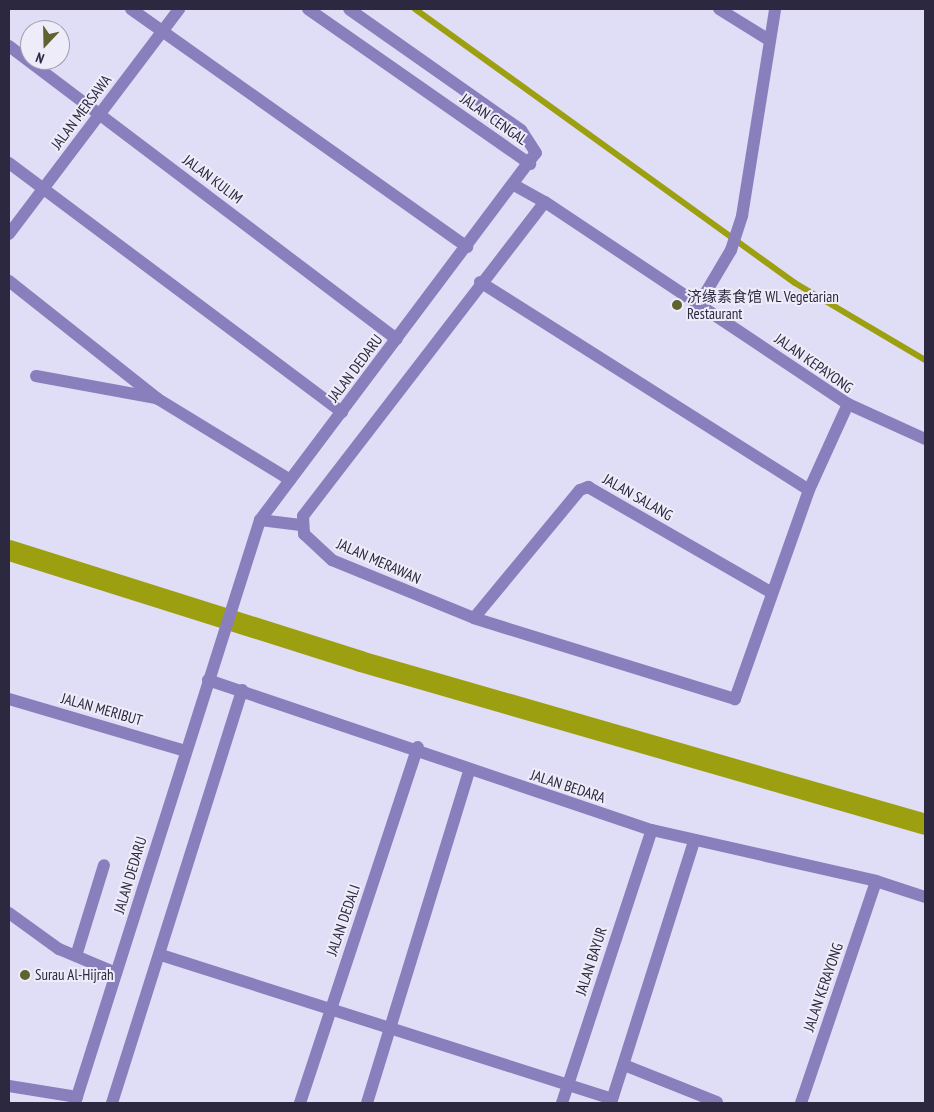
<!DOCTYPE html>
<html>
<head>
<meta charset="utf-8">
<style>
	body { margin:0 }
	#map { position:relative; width:934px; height:1112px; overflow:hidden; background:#e0ddf6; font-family:"PT Sans Narrow","Noto Sans SC",sans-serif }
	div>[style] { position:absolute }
	.stream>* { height:6px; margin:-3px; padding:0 3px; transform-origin:3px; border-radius:3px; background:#9c9f10 }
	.canal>* { height:21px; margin:-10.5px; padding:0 10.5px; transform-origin:10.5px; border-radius:10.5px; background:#9c9f10 }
	.minor>* { height:12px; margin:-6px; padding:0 6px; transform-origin:6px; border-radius:6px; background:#897fbd }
	.dots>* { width:14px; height:14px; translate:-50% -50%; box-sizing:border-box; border:2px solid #eeecf9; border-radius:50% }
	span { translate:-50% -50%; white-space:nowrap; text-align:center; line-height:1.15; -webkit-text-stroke:4px #eeecf9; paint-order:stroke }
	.street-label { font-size:15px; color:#2c283f }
	.poi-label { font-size:15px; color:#2c283f }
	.left { translate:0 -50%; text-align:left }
	.frame { position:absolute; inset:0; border:10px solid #2c283f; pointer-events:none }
	.north { position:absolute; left:20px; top:20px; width:50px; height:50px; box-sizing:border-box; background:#eeecf9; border:1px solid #a09eaf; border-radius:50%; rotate:201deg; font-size:14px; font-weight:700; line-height:20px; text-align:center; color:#2c283f }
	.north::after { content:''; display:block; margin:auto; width:18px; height:22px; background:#606230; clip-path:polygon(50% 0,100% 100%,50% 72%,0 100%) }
</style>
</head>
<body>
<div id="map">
	<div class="stream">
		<div style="left:415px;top:9px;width:468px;rotate:35.8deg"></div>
		<div style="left:795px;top:283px;width:151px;rotate:30.6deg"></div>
	</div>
	<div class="canal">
		<div style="left:9px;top:550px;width:368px;rotate:17.5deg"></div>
		<div style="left:360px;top:661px;width:588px;rotate:16.09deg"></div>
	</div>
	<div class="minor">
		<div style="left:131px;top:9px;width:412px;rotate:35.3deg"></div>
		<div style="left:308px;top:9px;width:271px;rotate:34.9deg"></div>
		<div style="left:719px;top:9px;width:59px;rotate:31.8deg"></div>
		<div style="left:9px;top:46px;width:486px;rotate:37.1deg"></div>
		<div style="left:9px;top:163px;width:416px;rotate:36.8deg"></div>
		<div style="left:514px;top:185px;width:35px;rotate:29deg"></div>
		<div style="left:545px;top:202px;width:364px;rotate:33.7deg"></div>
		<div style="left:848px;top:404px;width:94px;rotate:114.4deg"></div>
		<div style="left:809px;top:490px;width:222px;rotate:109.5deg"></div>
		<div style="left:735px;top:699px;width:273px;rotate:-162.8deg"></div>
		<div style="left:474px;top:618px;width:153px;rotate:-157.8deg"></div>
		<div style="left:332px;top:560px;width:38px;rotate:-137deg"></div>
		<div style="left:304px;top:534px;width:18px;rotate:-93deg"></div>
		<div style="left:303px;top:516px;width:396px;rotate:-52.4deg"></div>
		<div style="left:9px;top:234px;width:282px;rotate:-52.9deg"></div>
		<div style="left:9px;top:281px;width:190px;rotate:38.4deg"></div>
		<div style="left:158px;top:399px;width:155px;rotate:31.5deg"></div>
		<div style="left:480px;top:282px;width:389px;rotate:32.3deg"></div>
		<div style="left:699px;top:304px;width:63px;rotate:-59.3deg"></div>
		<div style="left:731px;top:250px;width:36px;rotate:-72deg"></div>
		<div style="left:742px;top:216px;width:210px;rotate:-80.9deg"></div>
		<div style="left:36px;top:376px;width:122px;rotate:10.4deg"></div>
		<div style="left:848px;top:404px;width:85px;rotate:24.4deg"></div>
		<div style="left:260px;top:520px;width:41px;rotate:7deg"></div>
		<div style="left:474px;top:618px;width:166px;rotate:-50.4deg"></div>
		<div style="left:580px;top:490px;width:9px;rotate:-21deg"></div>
		<div style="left:588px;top:487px;width:212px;rotate:29.9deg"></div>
		<div style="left:208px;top:680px;width:469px;rotate:18.7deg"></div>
		<div style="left:652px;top:830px;width:230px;rotate:12.8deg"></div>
		<div style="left:876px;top:881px;width:52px;rotate:18.1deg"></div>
		<div style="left:9px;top:699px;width:184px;rotate:16.4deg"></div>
		<div style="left:9px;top:913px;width:62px;rotate:35.8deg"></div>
		<div style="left:59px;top:949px;width:62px;rotate:22.8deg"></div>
		<div style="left:161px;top:955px;width:473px;rotate:17.7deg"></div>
		<div style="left:76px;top:956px;width:95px;rotate:-72.9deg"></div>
		<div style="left:624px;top:1065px;width:100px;rotate:21.7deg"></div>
		<div style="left:9px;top:1086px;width:69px;rotate:9.2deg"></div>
		<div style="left:75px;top:1103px;width:612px;rotate:-72.39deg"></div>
		<div style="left:260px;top:520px;width:459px;rotate:-53.1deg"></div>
		<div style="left:536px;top:153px;width:27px;rotate:-123deg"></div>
		<div style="left:521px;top:130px;width:210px;rotate:-144.9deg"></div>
		<div style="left:112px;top:1103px;width:433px;rotate:-72.5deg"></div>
		<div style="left:300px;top:1103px;width:375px;rotate:-71.7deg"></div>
		<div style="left:367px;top:1103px;width:346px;rotate:-72.9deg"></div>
		<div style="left:562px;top:1103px;width:287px;rotate:-71.8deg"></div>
		<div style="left:611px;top:1103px;width:274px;rotate:-72.4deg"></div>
		<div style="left:801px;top:1103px;width:234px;rotate:-71.3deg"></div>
	</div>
	<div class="dots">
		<div style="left:677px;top:305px;background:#606230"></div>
		<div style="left:25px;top:975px;background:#606230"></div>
	</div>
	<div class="street-label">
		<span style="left:81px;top:112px;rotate:-53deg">JALAN MERSAWA</span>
		<span style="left:494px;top:119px;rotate:35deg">JALAN CENGAL</span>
		<span style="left:213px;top:179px;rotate:37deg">JALAN KULIM</span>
		<span style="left:814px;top:363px;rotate:35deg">JALAN KEPAYONG</span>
		<span style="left:355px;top:368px;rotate:-53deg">JALAN DEDARU</span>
		<span style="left:638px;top:497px;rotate:30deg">JALAN SALANG</span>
		<span style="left:379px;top:561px;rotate:24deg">JALAN MERAWAN</span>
		<span style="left:102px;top:709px;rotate:16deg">JALAN MERIBUT</span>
		<span style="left:568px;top:786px;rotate:18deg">JALAN BEDARA</span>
		<span style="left:130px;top:875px;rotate:-73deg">JALAN DEDARU</span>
		<span style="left:343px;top:920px;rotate:-71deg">JALAN DEDALI</span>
		<span style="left:591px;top:961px;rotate:-72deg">JALAN BAYUR</span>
		<span style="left:823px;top:987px;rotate:-71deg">JALAN KERAYONG</span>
	</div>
	<div class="poi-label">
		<span class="left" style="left:687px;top:305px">济缘素食馆 WL Vegetarian<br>Restaurant</span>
		<span class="left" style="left:35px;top:975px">Surau Al-Hijrah</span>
	</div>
	<div class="frame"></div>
	<div class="north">N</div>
</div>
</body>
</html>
